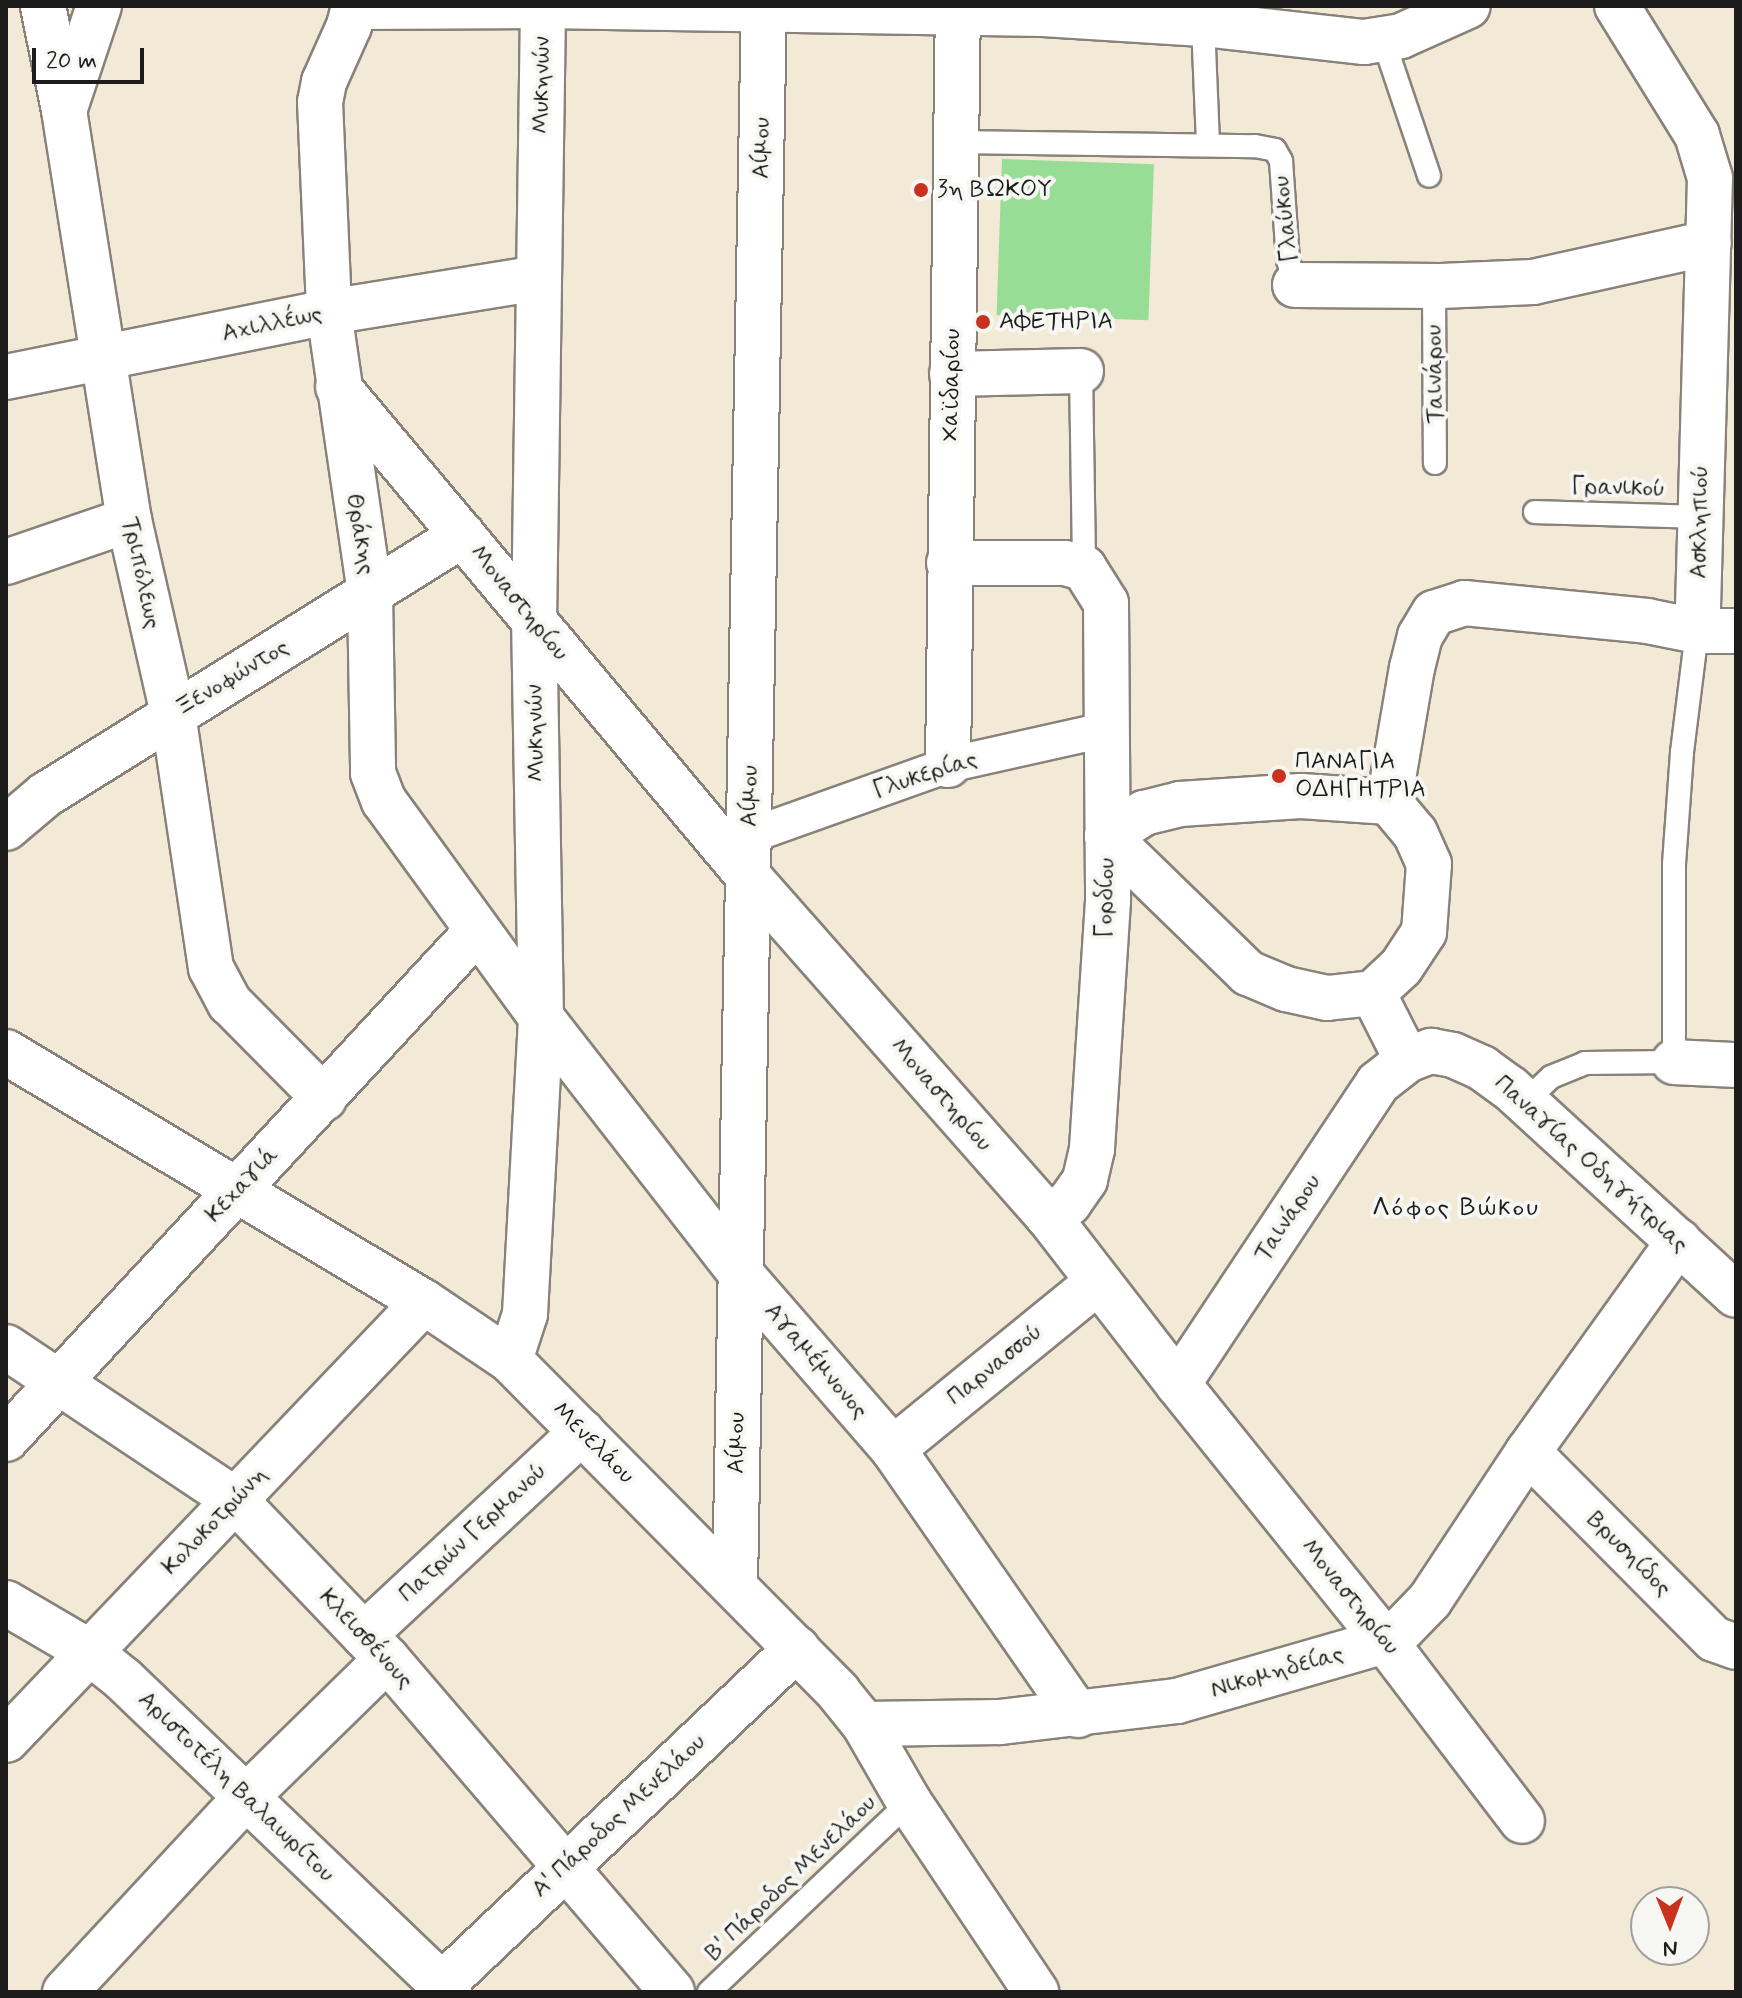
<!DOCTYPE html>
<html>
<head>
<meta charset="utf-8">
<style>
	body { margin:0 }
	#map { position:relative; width:1742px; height:1998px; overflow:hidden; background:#f3e9d7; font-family:Mynerve,sans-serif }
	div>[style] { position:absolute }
	.green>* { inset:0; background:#98dd96; transform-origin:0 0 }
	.roads { filter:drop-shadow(2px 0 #88827a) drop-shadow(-2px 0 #88827a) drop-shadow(0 2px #88827a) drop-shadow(0 -2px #88827a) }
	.service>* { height:22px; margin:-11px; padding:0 11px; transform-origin:11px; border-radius:11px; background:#fff }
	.pedestrian>* { height:34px; margin:-17px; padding:0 17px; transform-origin:17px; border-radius:17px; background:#fff }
	.minor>* { height:44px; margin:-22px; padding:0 22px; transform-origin:22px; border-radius:22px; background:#fff }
	.tertiary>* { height:44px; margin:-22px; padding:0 22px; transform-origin:22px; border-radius:22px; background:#fff }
	.dots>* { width:22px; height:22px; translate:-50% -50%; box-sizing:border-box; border:4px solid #f6f6f2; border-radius:50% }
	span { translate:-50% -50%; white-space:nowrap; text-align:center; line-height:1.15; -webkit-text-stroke:8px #f6f6f2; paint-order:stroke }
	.street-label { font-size:24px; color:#1c1c1c }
	.poi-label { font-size:24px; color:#1c1c1c }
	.left { translate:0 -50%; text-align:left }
	.neighbourhood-label { font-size:26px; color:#1c1c1c; letter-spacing:2px }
	.frame { position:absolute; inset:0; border:8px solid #1c1c1c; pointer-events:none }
	.north { position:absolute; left:1630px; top:1886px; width:80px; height:80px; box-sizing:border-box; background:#f6f6f2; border:2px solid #9f9f9c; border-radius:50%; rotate:179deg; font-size:22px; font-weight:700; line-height:32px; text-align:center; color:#1c1c1c }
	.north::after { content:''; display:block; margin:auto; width:28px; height:36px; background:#c8321e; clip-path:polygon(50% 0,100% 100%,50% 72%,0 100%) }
	.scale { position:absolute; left:32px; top:48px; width:112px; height:36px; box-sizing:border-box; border:4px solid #1c1c1c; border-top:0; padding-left:10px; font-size:24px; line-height:28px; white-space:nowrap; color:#1c1c1c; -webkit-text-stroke:6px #f6f6f2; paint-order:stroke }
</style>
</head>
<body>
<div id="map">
	<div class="green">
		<div style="left:1002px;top:159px;width:152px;height:156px;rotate:2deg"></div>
	</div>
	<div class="roads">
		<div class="service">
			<div style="left:1203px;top:24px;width:121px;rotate:87.6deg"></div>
			<div style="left:1384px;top:42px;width:141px;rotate:71.4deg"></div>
			<div style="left:956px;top:142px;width:299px;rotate:0.8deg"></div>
			<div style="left:1255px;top:146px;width:20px;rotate:11deg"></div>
			<div style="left:1275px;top:150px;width:13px;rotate:61deg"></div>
			<div style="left:1281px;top:161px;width:99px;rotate:86deg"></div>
			<div style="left:1288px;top:260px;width:26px;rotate:74deg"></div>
			<div style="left:1434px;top:286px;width:177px;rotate:89.7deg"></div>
			<div style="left:1081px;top:371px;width:197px;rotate:89.1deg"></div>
			<div style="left:1535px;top:512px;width:165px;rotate:1.7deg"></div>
			<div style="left:1524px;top:1103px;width:37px;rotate:-44deg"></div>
			<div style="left:1551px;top:1077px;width:37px;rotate:-22deg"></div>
			<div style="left:1585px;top:1063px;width:89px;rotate:-0.6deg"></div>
			<div style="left:1674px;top:1062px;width:198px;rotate:-90deg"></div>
			<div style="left:1674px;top:864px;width:112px;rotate:-85.9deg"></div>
			<div style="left:1682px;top:752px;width:122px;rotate:-82.9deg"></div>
			<div style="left:709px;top:1992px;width:276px;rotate:-43.5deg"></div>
		</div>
		<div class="pedestrian">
			<div style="left:749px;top:836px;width:211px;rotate:-19.6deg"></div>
			<div style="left:948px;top:765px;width:161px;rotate:-12.6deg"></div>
		</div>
		<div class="minor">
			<div style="left:43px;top:6px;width:106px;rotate:78.6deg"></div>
			<div style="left:64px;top:110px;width:415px;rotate:81deg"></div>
			<div style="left:129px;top:520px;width:199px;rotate:77.2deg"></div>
			<div style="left:173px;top:714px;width:257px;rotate:81.5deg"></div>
			<div style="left:211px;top:968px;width:40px;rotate:62deg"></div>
			<div style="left:230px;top:1003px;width:134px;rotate:45.3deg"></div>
			<div style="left:354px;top:6px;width:21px;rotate:104deg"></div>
			<div style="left:349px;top:26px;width:61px;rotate:114.1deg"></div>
			<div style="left:324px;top:82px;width:20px;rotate:101deg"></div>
			<div style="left:320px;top:102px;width:210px;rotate:87.5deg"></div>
			<div style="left:329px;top:312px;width:285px;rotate:81.7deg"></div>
			<div style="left:370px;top:594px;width:179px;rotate:89deg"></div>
			<div style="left:373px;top:773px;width:30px;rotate:69deg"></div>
			<div style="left:384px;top:801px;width:267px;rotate:54deg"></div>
			<div style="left:541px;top:1017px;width:326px;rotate:52.1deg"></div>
			<div style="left:741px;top:1274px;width:232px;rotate:49deg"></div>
			<div style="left:893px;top:1449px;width:324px;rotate:55.2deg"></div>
			<div style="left:1617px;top:6px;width:152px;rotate:58.2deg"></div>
			<div style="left:1697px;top:135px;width:45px;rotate:73.2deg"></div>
			<div style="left:1710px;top:178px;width:453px;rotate:91.6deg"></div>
			<div style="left:354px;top:7px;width:189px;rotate:-0.3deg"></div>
			<div style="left:543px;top:6px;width:500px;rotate:0.92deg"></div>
			<div style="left:1043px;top:14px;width:160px;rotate:3.6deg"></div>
			<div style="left:1203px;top:24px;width:162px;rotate:6.4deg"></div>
			<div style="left:1364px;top:42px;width:37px;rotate:-9deg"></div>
			<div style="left:1401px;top:36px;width:73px;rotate:-24.1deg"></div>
			<div style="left:65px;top:108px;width:108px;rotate:-71.6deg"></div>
			<div style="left:1295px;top:285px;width:146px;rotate:0.4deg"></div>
			<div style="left:1441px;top:286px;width:92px;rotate:-2.5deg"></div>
			<div style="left:1533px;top:282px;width:180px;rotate:-12.5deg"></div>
			<div style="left:952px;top:374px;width:129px;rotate:-1.3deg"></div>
			<div style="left:6px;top:377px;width:329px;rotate:-11.4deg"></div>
			<div style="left:329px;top:312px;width:212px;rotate:-9.2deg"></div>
			<div style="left:338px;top:387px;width:638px;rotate:50.02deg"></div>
			<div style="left:748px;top:876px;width:453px;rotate:48.6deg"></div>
			<div style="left:1048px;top:1216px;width:212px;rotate:52.3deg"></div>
			<div style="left:1178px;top:1384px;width:330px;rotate:51.2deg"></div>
			<div style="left:1385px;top:1641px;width:226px;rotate:52.7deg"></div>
			<div style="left:6px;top:562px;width:130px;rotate:-18.9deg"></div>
			<div style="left:949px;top:563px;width:116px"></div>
			<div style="left:1065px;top:563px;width:20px;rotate:15deg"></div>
			<div style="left:1084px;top:568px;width:41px;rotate:57.8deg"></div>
			<div style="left:1106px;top:603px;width:298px;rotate:89.6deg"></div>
			<div style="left:1108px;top:901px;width:249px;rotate:93.7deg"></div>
			<div style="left:1092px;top:1149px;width:32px;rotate:103deg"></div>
			<div style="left:1085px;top:1180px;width:28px;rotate:125deg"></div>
			<div style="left:1069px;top:1203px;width:25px;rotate:148deg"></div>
			<div style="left:948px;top:765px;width:759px;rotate:-89.25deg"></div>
			<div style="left:6px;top:828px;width:51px;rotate:-40.2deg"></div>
			<div style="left:45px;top:795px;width:492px;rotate:-31.9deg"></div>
			<div style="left:1107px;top:836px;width:197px;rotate:44.2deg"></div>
			<div style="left:1248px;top:973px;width:41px;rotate:22.8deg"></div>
			<div style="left:1286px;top:989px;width:42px;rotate:12.4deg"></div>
			<div style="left:1327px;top:998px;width:46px;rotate:-6.2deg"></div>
			<div style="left:1107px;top:836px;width:44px;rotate:-31.9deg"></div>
			<div style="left:1144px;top:813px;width:37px;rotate:-14deg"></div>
			<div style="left:1180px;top:804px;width:121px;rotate:-3.8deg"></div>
			<div style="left:1301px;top:796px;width:88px;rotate:3.9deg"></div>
			<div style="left:1373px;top:993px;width:38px;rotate:-43deg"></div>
			<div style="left:1401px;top:967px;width:42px;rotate:-56.7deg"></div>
			<div style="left:1424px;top:932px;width:68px;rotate:-85.8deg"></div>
			<div style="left:1429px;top:864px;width:34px;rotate:-114deg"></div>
			<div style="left:1415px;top:833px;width:40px;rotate:-130deg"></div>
			<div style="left:1389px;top:802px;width:136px;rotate:-80.3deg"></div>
			<div style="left:1412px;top:668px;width:33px;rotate:-76deg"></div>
			<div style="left:1420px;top:636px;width:27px;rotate:-59deg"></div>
			<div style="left:1434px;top:613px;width:32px;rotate:-18deg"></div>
			<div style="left:1464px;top:603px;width:184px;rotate:5.6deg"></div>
			<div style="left:1647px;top:621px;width:51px;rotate:11.3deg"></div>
			<div style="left:1697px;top:631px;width:39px"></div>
			<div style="left:1373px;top:993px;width:75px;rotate:63.1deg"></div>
			<div style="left:6px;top:1052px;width:487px;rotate:30.9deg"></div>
			<div style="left:424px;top:1302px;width:104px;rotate:34deg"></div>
			<div style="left:510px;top:1360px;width:467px;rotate:45.3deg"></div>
			<div style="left:838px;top:1692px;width:41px;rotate:50.9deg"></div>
			<div style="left:864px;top:1724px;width:90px;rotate:60deg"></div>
			<div style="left:909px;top:1802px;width:229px;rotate:56.2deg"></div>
			<div style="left:1674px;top:1062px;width:62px;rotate:2.8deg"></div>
			<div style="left:6px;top:1347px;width:275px;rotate:33.7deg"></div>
			<div style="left:235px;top:1500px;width:220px;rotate:46.3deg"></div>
			<div style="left:387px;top:1659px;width:438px;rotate:49.4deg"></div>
			<div style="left:510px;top:1360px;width:48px;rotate:-71.9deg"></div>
			<div style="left:525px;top:1314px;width:297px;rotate:-86.9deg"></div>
			<div style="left:541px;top:1017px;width:394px;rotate:-91deg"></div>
			<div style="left:534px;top:623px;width:617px;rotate:-89.16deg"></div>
			<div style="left:1178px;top:1384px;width:361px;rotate:-56.4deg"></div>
			<div style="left:1378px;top:1083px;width:37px;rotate:-38deg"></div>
			<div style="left:1407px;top:1060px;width:26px;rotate:-21deg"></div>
			<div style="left:1431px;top:1051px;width:22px;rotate:10deg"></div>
			<div style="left:1453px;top:1055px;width:32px;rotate:24deg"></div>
			<div style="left:1482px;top:1068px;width:34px;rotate:36deg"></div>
			<div style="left:1510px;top:1088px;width:306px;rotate:42.5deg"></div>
			<div style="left:6px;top:1439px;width:693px;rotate:-47.16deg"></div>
			<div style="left:893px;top:1449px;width:264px;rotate:-39.2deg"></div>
			<div style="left:1528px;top:1452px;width:264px;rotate:45.2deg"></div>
			<div style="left:1714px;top:1639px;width:23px;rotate:20deg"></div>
			<div style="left:735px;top:1585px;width:1579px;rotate:-88.95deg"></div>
			<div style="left:364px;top:1635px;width:298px;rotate:-43deg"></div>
			<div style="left:864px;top:1724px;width:136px;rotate:-0.8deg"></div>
			<div style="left:1000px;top:1722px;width:178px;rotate:-6.8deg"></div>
			<div style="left:1177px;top:1701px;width:216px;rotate:-16.1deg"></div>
			<div style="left:1385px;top:1641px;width:22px;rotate:-36deg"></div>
			<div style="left:1403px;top:1628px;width:39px;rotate:-46deg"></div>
			<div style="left:1430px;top:1600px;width:178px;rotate:-56.5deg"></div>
			<div style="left:1528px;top:1452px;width:259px;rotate:-54.4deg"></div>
			<div style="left:6px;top:1740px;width:605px;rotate:-46.34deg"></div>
			<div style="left:442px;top:1985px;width:489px;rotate:-43.5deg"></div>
			<div style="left:65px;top:1992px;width:266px;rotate:-47.1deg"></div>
			<div style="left:246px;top:1797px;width:197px;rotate:-44.4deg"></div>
		</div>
		<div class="tertiary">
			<div style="left:6px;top:1603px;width:95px;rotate:30.3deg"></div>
			<div style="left:88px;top:1651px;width:45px;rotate:38.7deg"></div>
			<div style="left:123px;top:1679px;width:452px;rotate:43.8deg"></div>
		</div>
	</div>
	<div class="dots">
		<div style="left:921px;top:190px;background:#c8321e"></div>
		<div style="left:983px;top:322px;background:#c8321e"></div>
		<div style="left:1279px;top:776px;background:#c8321e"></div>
	</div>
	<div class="street-label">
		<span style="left:542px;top:85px;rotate:-89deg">Μυκηνών</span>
		<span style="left:762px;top:148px;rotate:-89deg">Αίμου</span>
		<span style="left:1286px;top:219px;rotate:-96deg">Γλαύκου</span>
		<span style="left:272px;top:324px;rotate:-12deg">Αχιλλέως</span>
		<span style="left:1435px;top:374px;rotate:-91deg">Ταινάρου</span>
		<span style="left:952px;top:385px;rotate:-89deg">Χαϊδαρίου</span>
		<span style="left:1618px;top:488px;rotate:2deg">Γρανικού</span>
		<span style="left:1700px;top:522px;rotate:-89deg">Ασκληπιού</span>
		<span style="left:360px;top:534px;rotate:80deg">Θράκης</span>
		<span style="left:141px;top:573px;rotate:78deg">Τριπόλεως</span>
		<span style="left:519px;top:603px;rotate:51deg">Μοναστηρίου</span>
		<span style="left:232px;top:678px;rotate:-31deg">Ξενοφώντος</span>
		<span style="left:536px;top:733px;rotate:-91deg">Μυκηνών</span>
		<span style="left:925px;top:775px;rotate:-18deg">Γλυκερίας</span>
		<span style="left:750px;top:796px;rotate:-89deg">Αίμου</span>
		<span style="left:1106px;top:898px;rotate:-88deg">Γορδίου</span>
		<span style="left:941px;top:1095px;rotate:49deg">Μοναστηρίου</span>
		<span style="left:1591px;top:1164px;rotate:42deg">Παναγίας Οδηγήτριας</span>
		<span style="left:242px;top:1185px;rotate:-47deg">Κεχαγιά</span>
		<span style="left:1288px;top:1218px;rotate:-56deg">Ταινάρου</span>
		<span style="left:816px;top:1361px;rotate:49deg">Αγαμέμνονος</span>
		<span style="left:995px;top:1365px;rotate:-39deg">Παρνασσού</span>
		<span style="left:593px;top:1443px;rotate:45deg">Μενελάου</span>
		<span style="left:737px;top:1443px;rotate:-89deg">Αίμου</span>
		<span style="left:215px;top:1521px;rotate:-46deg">Κολοκοτρώνη</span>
		<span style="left:473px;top:1533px;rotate:-43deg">Πατρών Γερμανού</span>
		<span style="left:1629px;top:1554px;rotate:45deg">Βρυσηίδος</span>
		<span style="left:1350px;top:1597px;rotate:51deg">Μοναστηρίου</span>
		<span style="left:366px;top:1639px;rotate:47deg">Κλεισθένους</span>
		<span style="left:1277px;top:1672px;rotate:-16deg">Νικομηδείας</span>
		<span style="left:236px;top:1787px;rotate:44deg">Αριστοτέλη Βαλαωρίτου</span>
		<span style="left:619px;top:1816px;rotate:-43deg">Α' Πάροδος Μενελάου</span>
		<span style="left:791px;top:1878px;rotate:-44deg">Β' Πάροδος Μενελάου</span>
	</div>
	<div class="poi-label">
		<span class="left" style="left:937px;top:190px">3η ΒΩΚΟΥ</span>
		<span class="left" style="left:999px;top:322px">ΑΦΕΤΗΡΙΑ</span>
		<span class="left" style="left:1295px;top:776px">ΠΑΝΑΓΙΑ<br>ΟΔΗΓΗΤΡΙΑ</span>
	</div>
	<div class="neighbourhood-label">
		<span style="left:1456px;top:1209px">Λόφος Βώκου</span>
	</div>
	<div class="frame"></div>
	<div class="north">N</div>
	<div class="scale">20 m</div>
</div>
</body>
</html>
